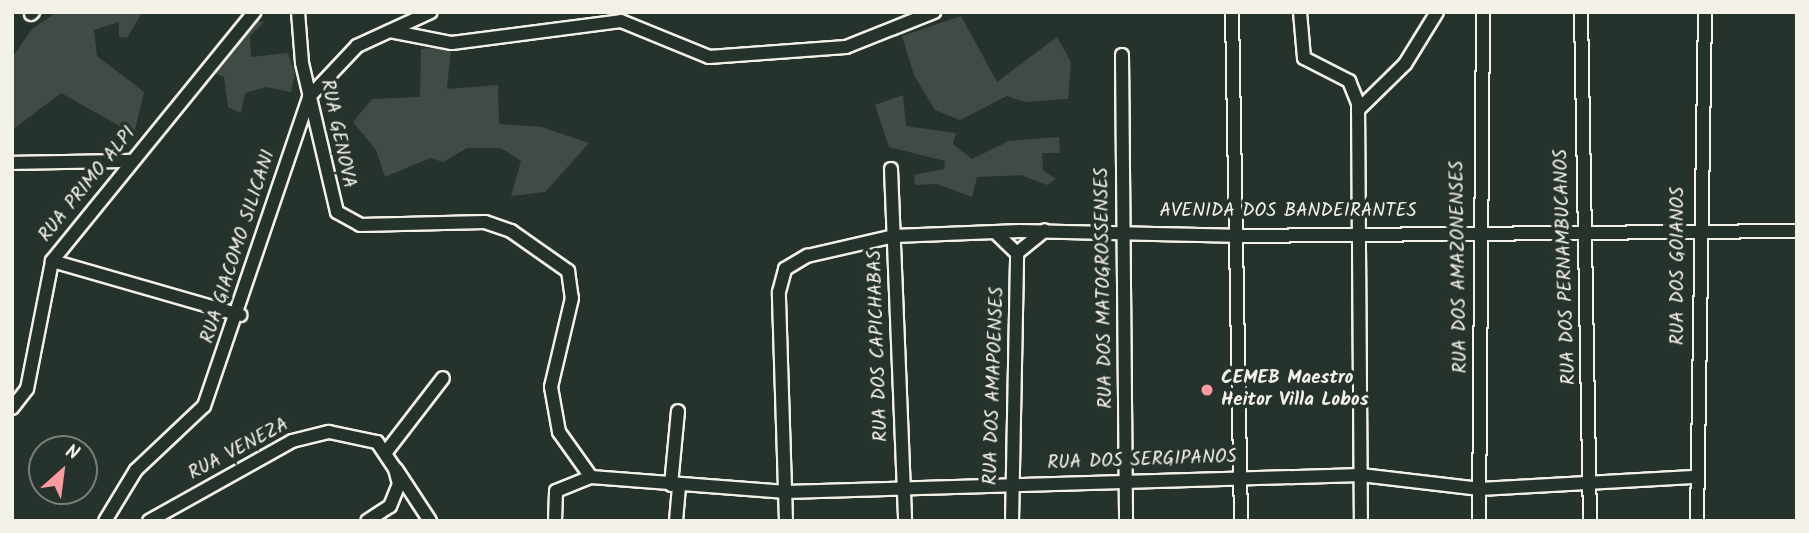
<!DOCTYPE html>
<html>
<head>
<meta charset="utf-8">
<style>
	body { margin:0 }
	#map { position:relative; width:1809px; height:533px; overflow:hidden; background:#26332d; font-family:Kalam,sans-serif }
	div>[style] { position:absolute }
	.green>* { inset:0; background:#414b45 }
	.roads { filter:drop-shadow(2px 0 #f4f1e8) drop-shadow(-2px 0 #f4f1e8) drop-shadow(0 2px #f4f1e8) drop-shadow(0 -2px #f4f1e8) }
	.minor>* { height:12px; margin:-6px; padding:0 6px; transform-origin:6px; border-radius:6px; background:#26332d }
	.dots>* { width:19px; height:19px; translate:-50% -50%; box-sizing:border-box; border:4px solid #26332d; border-radius:50% }
	span { translate:-50% -50%; white-space:nowrap; text-align:center; line-height:1.15; -webkit-text-stroke:7px #26332d; paint-order:stroke }
	.street-label { font-size:19px; color:#f4f1e8 }
	.poi-label { font-size:19px; color:#f4f1e8; font-weight:700 }
	.left { translate:0 -50%; text-align:left }
	.frame { position:absolute; inset:0; border:14px solid #f4f1e8; pointer-events:none }
	.north { position:absolute; left:28px; top:435px; width:70px; height:70px; box-sizing:border-box; background:#26332d; border:2px solid #787f78; border-radius:50%; rotate:28deg; font-size:19px; font-weight:700; line-height:28px; text-align:center; color:#f4f1e8 }
	.north::after { content:''; display:block; margin:auto; width:24px; height:32px; background:#ff9aa2; clip-path:polygon(50% 0,100% 100%,50% 72%,0 100%) }
</style>
</head>
<body>
<div id="map">
	<div class="green">
		<div style="clip-path:polygon(57px 12px,142px 12px,127px 38px,119px 37px,119px 22px,94px 30px,97px 56px,144px 92px,134px 134px,61px 93px,12px 130px,12px 58px,32px 29px)"></div>
		<div style="clip-path:polygon(961px 16px,997px 82px,1057px 37px,1071px 62px,1068px 99px,1025px 102px,1007px 96px,960px 120px,935px 110px,914px 75px,902px 36px)"></div>
		<div style="clip-path:polygon(251px 20px,264px 22px,250px 36px,251px 57px,288px 53px,295px 73px,291px 92px,266px 87px,245px 93px,241px 113px,228px 107px,224px 77px,211px 71px)"></div>
		<div style="clip-path:polygon(451px 47px,447px 89px,498px 85px,499px 124px,542px 127px,589px 143px,545px 192px,511px 196px,521px 161px,501px 148px,467px 148px,443px 162px,430px 158px,385px 177px,376px 150px,353px 122px,372px 99px,420px 97px,421px 49px)"></div>
		<div style="clip-path:polygon(903px 95px,906px 126px,956px 133px,953px 144px,972px 159px,1009px 141px,1059px 137px,1060px 153px,1042px 153px,1043px 170px,1056px 179px,1047px 185px,1021px 175px,977px 177px,972px 197px,937px 184px,915px 185px,914px 175px,944px 169px,945px 161px,889px 147px,875px 105px)"></div>
	</div>
	<div class="roads">
		<div class="minor">
			<div style="left:298px;top:12px;width:51px;rotate:85.5deg"></div>
			<div style="left:302px;top:63px;width:153px;rotate:76.8deg"></div>
			<div style="left:337px;top:212px;width:26px;rotate:29deg"></div>
			<div style="left:360px;top:225px;width:125px;rotate:-1.4deg"></div>
			<div style="left:485px;top:222px;width:28px;rotate:19deg"></div>
			<div style="left:511px;top:231px;width:70px;rotate:35.1deg"></div>
			<div style="left:568px;top:271px;width:27px;rotate:82deg"></div>
			<div style="left:572px;top:298px;width:91px;rotate:103.3deg"></div>
			<div style="left:551px;top:387px;width:46px;rotate:79.9deg"></div>
			<div style="left:559px;top:432px;width:55px;rotate:54.6deg"></div>
			<div style="left:1232px;top:12px;width:509px;rotate:88.99deg"></div>
			<div style="left:1300px;top:12px;width:46px;rotate:85deg"></div>
			<div style="left:1304px;top:58px;width:51px;rotate:27.1deg"></div>
			<div style="left:1349px;top:81px;width:24px;rotate:68deg"></div>
			<div style="left:1358px;top:103px;width:418px;rotate:89.6deg"></div>
			<div style="left:1581px;top:12px;width:509px;rotate:88.99deg"></div>
			<div style="left:31px;top:14px;width:3px;rotate:-45deg"></div>
			<div style="left:390px;top:31px;width:63px;rotate:11deg"></div>
			<div style="left:452px;top:43px;width:170px;rotate:-7.4deg"></div>
			<div style="left:621px;top:21px;width:95px;rotate:22.2deg"></div>
			<div style="left:709px;top:57px;width:137px;rotate:-4.2deg"></div>
			<div style="left:846px;top:47px;width:95px;rotate:-21.7deg"></div>
			<div style="left:1122px;top:55px;width:466px;rotate:89.5deg"></div>
			<div style="left:1358px;top:110px;width:66px;rotate:-44.4deg"></div>
			<div style="left:1405px;top:64px;width:61px;rotate:-58.4deg"></div>
			<div style="left:12px;top:163px;width:119px;rotate:-1deg"></div>
			<div style="left:891px;top:169px;width:352px;rotate:87.7deg"></div>
			<div style="left:995px;top:232px;width:30px;rotate:44deg"></div>
			<div style="left:1017px;top:253px;width:36px;rotate:-39deg"></div>
			<div style="left:52px;top:261px;width:196px;rotate:16deg"></div>
			<div style="left:12px;top:408px;width:24px;rotate:-52deg"></div>
			<div style="left:27px;top:389px;width:130px;rotate:-78.9deg"></div>
			<div style="left:52px;top:261px;width:321px;rotate:-50.9deg"></div>
			<div style="left:386px;top:452px;width:93px;rotate:-52.4deg"></div>
			<div style="left:396px;top:469px;width:62px;rotate:56.8deg"></div>
			<div style="left:671px;top:485px;width:74px;rotate:-84.6deg"></div>
			<div style="left:105px;top:521px;width:60px;rotate:-58.7deg"></div>
			<div style="left:136px;top:470px;width:93px;rotate:-43.3deg"></div>
			<div style="left:204px;top:406px;width:326px;rotate:-71.2deg"></div>
			<div style="left:309px;top:97px;width:70px;rotate:-46.7deg"></div>
			<div style="left:357px;top:46px;width:81px;rotate:-24.7deg"></div>
			<div style="left:149px;top:521px;width:164px;rotate:-29.2deg"></div>
			<div style="left:292px;top:441px;width:38px;rotate:-14deg"></div>
			<div style="left:329px;top:432px;width:49px;rotate:11.8deg"></div>
			<div style="left:377px;top:442px;width:32px;rotate:56deg"></div>
			<div style="left:395px;top:469px;width:16px;rotate:75deg"></div>
			<div style="left:399px;top:484px;width:24px;rotate:112deg"></div>
			<div style="left:390px;top:506px;width:27px;rotate:147deg"></div>
			<div style="left:555px;top:521px;width:30px;rotate:-88deg"></div>
			<div style="left:556px;top:491px;width:38px;rotate:-22deg"></div>
			<div style="left:591px;top:477px;width:196px;rotate:4.4deg"></div>
			<div style="left:786px;top:492px;width:575px;rotate:-1.69deg"></div>
			<div style="left:1361px;top:475px;width:120px;rotate:6.7deg"></div>
			<div style="left:1480px;top:489px;width:213px;rotate:-3.2deg"></div>
			<div style="left:676px;top:521px;width:35px;rotate:-85deg"></div>
			<div style="left:786px;top:521px;width:229px;rotate:-91.8deg"></div>
			<div style="left:779px;top:292px;width:24px;rotate:-75deg"></div>
			<div style="left:785px;top:269px;width:26px;rotate:-31deg"></div>
			<div style="left:807px;top:256px;width:89px;rotate:-12.9deg"></div>
			<div style="left:894px;top:236px;width:126px;rotate:-2.3deg"></div>
			<div style="left:1020px;top:231px;width:214px;rotate:1.3deg"></div>
			<div style="left:1234px;top:236px;width:563px;rotate:-0.51deg"></div>
			<div style="left:1012px;top:521px;width:268px;rotate:-88.9deg"></div>
			<div style="left:1479px;top:521px;width:509px;rotate:-89.55deg"></div>
			<div style="left:1697px;top:521px;width:509px;rotate:-89.1deg"></div>
		</div>
	</div>
	<div class="dots">
		<div style="left:1207px;top:390px;background:#ff9aa2"></div>
	</div>
	<div class="street-label">
		<span style="left:337px;top:134px;rotate:78deg">RUA GENOVA</span>
		<span style="left:88px;top:185px;rotate:-51deg">RUA PRIMO ALPI</span>
		<span style="left:1288px;top:212px">AVENIDA DOS BANDEIRANTES</span>
		<span style="left:239px;top:247px;rotate:-72deg">RUA GIACOMO SILICANI</span>
		<span style="left:1679px;top:266px;rotate:-90deg">RUA DOS GOIANOS</span>
		<span style="left:1460px;top:267px;rotate:-91deg">RUA DOS AMAZONENSES</span>
		<span style="left:1566px;top:267px;rotate:-92deg">RUA DOS PERNAMBUCANOS</span>
		<span style="left:1105px;top:288px;rotate:-91deg">RUA DOS MATOGROSSENSES</span>
		<span style="left:879px;top:346px;rotate:-92deg">RUA DOS CAPICHABAS</span>
		<span style="left:995px;top:386px;rotate:-88deg">RUA DOS AMAPOENSES</span>
		<span style="left:239px;top:450px;rotate:-28deg">RUA VENEZA</span>
		<span style="left:1142px;top:461px;rotate:-2deg">RUA DOS SERGIPANOS</span>
	</div>
	<div class="poi-label">
		<span class="left" style="left:1221px;top:390px">CEMEB Maestro<br>Heitor Villa Lobos</span>
	</div>
	<div class="frame"></div>
	<div class="north">N</div>
</div>
</body>
</html>
